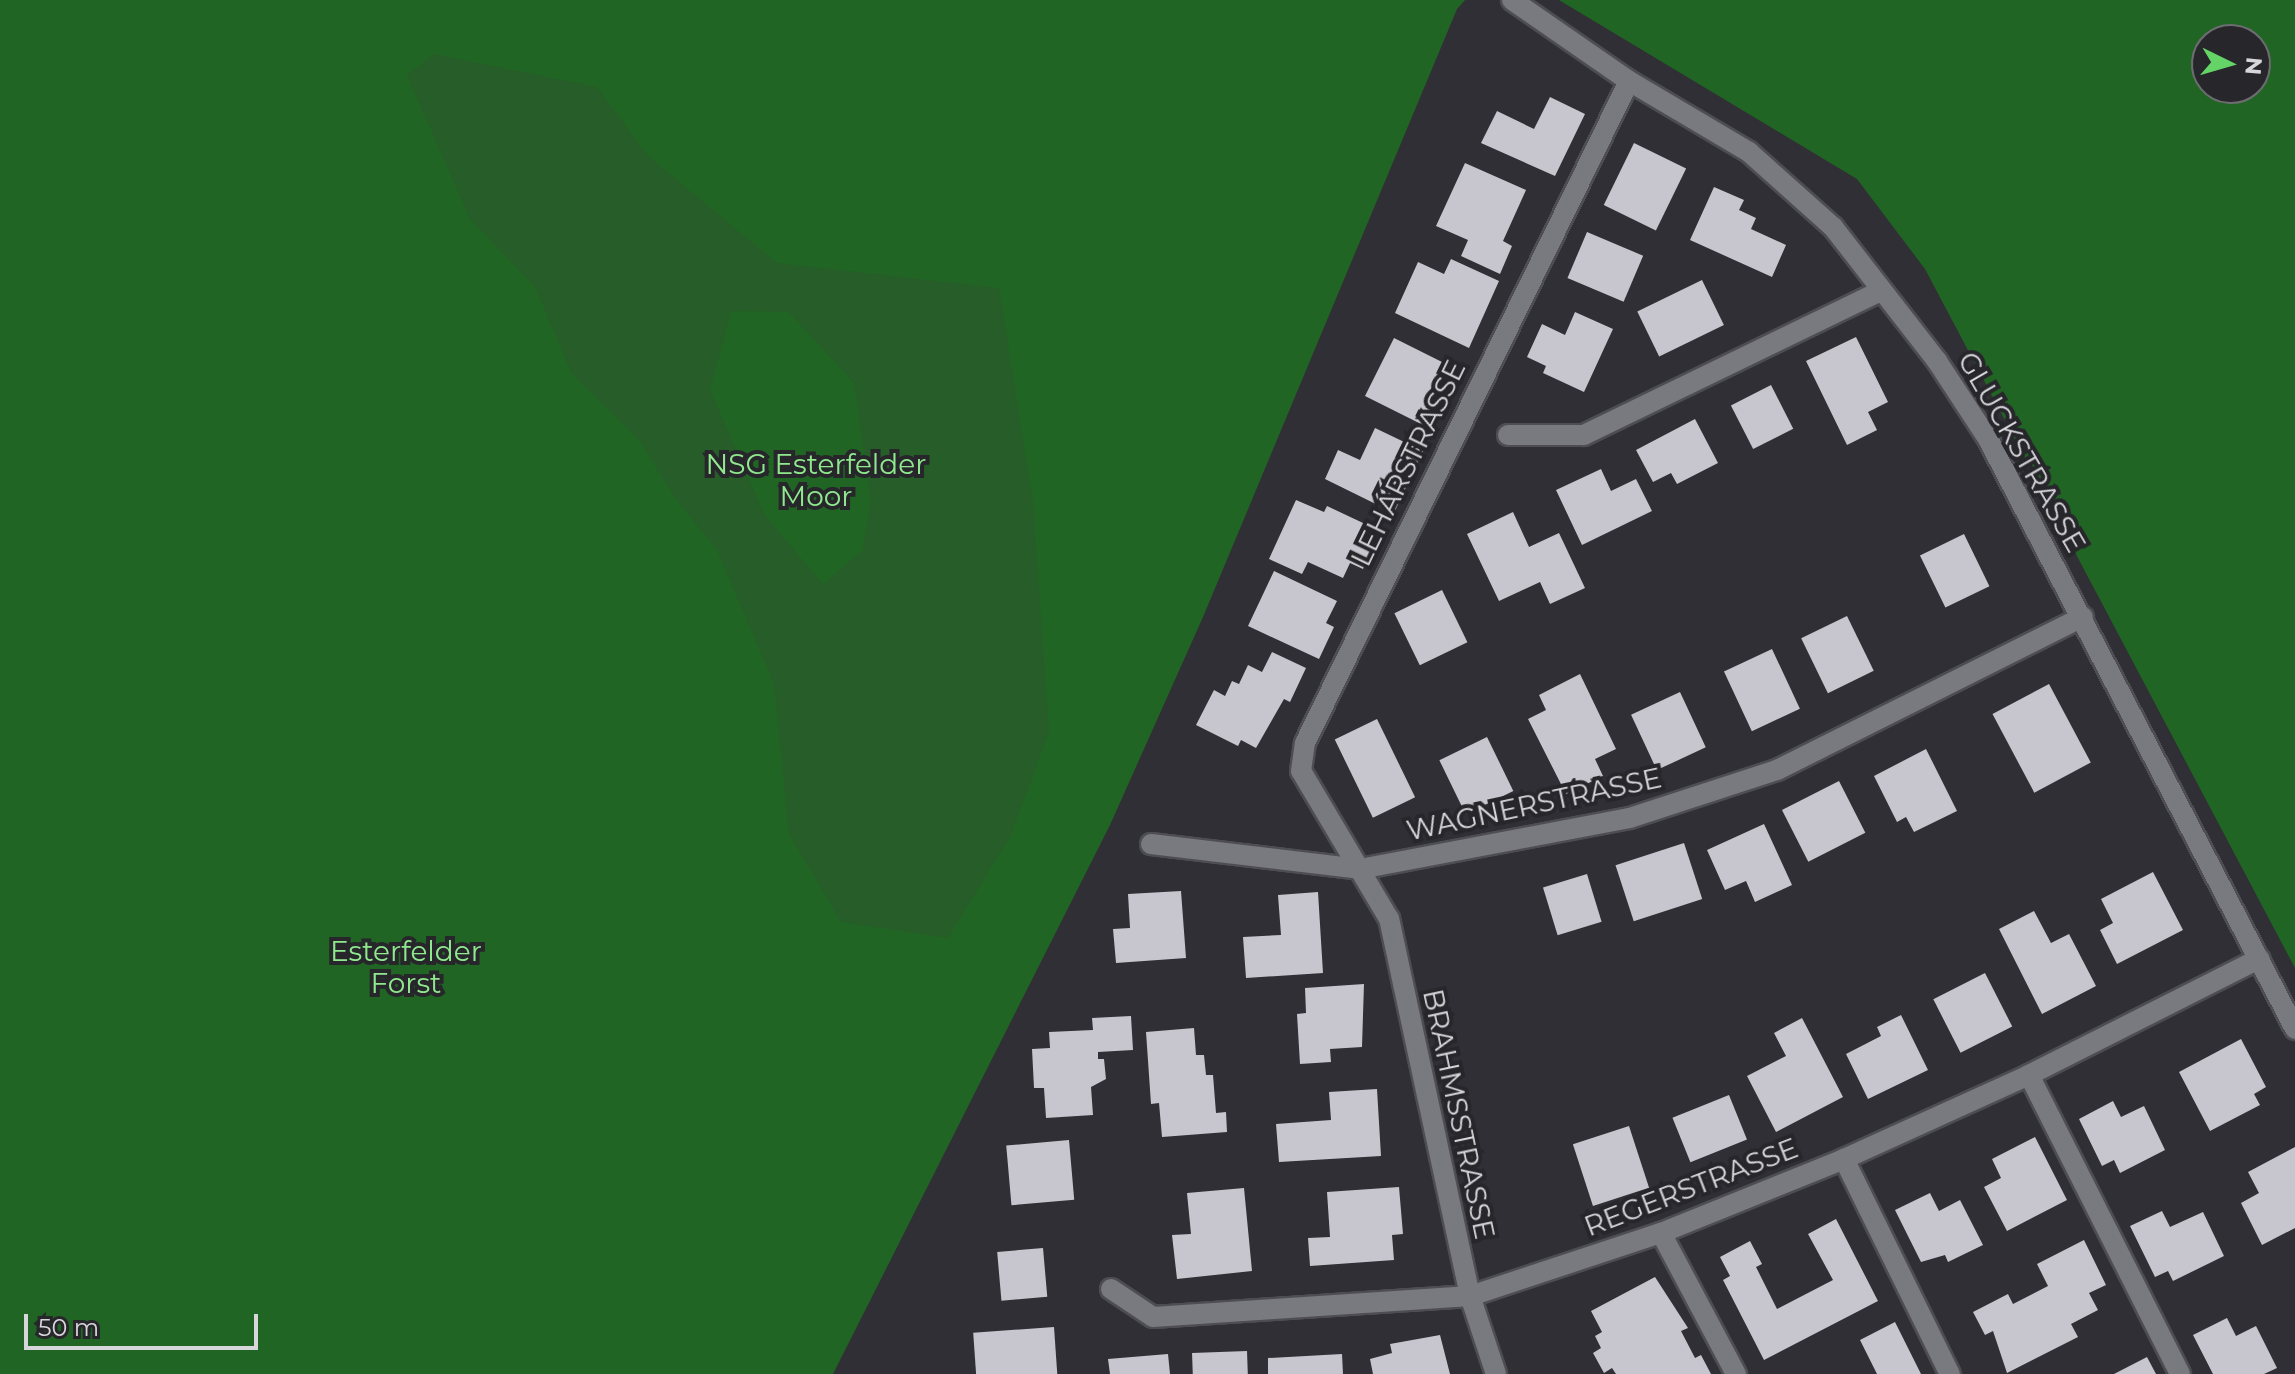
<!DOCTYPE html>
<html>
<head>
<meta charset="utf-8">
<style>
	body { margin:0 }
	#map { position:relative; width:2295px; height:1374px; overflow:hidden; background:#302f35; font-family:Montserrat,sans-serif }
	div>[style] { position:absolute }
	.green>* { inset:0; background:#275d28 }
	.forest>* { inset:0; background:#216524 }
	.building>* { inset:0; background:#c7c6ce; transform-origin:0 0 }
	.roads { filter:drop-shadow(2px 0 #4d4d52) drop-shadow(-2px 0 #4d4d52) drop-shadow(0 2px #4d4d52) drop-shadow(0 -2px #4d4d52) }
	.minor>* { height:20px; margin:-10px; padding:0 10px; transform-origin:10px; border-radius:10px; background:#797980 }
	span { translate:-50% -50%; white-space:nowrap; text-align:center; line-height:1.15; -webkit-text-stroke:8px #26262b; paint-order:stroke }
	.street-label { font-size:28px; color:#d7d7db }
	.park-label { font-size:28px; color:#8fe88e }
	.north { position:absolute; left:2191px; top:24px; width:80px; height:80px; box-sizing:border-box; background:#26262b; border:2px solid #6d6d71; border-radius:50%; rotate:95deg; font-size:22px; font-weight:700; line-height:32px; text-align:center; color:#d7d7db }
	.north::after { content:''; display:block; margin:auto; width:28px; height:36px; background:#65d467; clip-path:polygon(50% 0,100% 100%,50% 72%,0 100%) }
	.scale { position:absolute; left:24px; top:1314px; width:234px; height:36px; box-sizing:border-box; border:4px solid #d7d7db; border-top:0; padding-left:10px; font-size:24px; line-height:28px; white-space:nowrap; color:#d7d7db; -webkit-text-stroke:6px #26262b; paint-order:stroke }
</style>
</head>
<body>
<div id="map">
	<div class="green">
		<div style="clip-path:polygon(412px 0,1015px 275px,1090px 764px,969px 994px,765px 966px,346px 60px)"></div>
	</div>
	<div class="forest">
		<div style="clip-path:polygon(evenodd,0 0,1465px 0,1457px 9px,1203px 617px,1110px 825px,833px 1374px,0 1374px,0 0,434px 54px,597px 87px,647px 155px,777px 263px,999px 288px,1033px 502px,1049px 732px,1010px 837px,948px 938px,841px 922px,789px 834px,774px 684px,717px 550px,676px 499px,638px 439px,572px 374px,535px 287px,470px 219px,407px 75px,434px 54px)"></div>
		<div style="clip-path:polygon(evenodd,1559px 0,2295px 0,2295px 968px,1925px 269px,1857px 179px,1559px 0,2207px 40px,2255px 40px,2255px 88px,2207px 88px,2207px 40px)"></div>
		<div style="clip-path:polygon(731px 311px,789px 312px,854px 383px,871px 500px,863px 550px,823px 584px,764px 514px,710px 390px)"></div>
	</div>
	<div class="building">
		<div style="clip-path:polygon(1550px 97px,1585px 114px,1555px 176px,1481px 143px,1497px 111px,1534px 129px)"></div>
		<div style="left:1634px;top:143px;width:58px;height:69px;rotate:26deg"></div>
		<div style="clip-path:polygon(1465px 163px,1526px 190px,1503px 241px,1512px 246px,1500px 274px,1461px 256px,1468px 240px,1436px 226px)"></div>
		<div style="clip-path:polygon(1714px 187px,1744px 200px,1739px 210px,1756px 218px,1751px 229px,1786px 245px,1772px 277px,1690px 240px)"></div>
		<div style="left:1587px;top:232px;width:61px;height:50px;rotate:23deg"></div>
		<div style="clip-path:polygon(1451px 259px,1499px 281px,1469px 348px,1395px 313px,1418px 262px,1444px 274px)"></div>
		<div style="left:1702px;top:280px;width:50px;height:72px;rotate:64deg"></div>
		<div style="clip-path:polygon(1575px 312px,1613px 329px,1584px 392px,1543px 373px,1546px 366px,1527px 357px,1542px 324px,1565px 335px)"></div>
		<div style="clip-path:polygon(1856px 337px,1888px 402px,1868px 412px,1877px 430px,1847px 445px,1806px 361px)"></div>
		<div style="clip-path:polygon(1394px 338px,1444px 363px,1426px 399px,1442px 407px,1431px 429px,1365px 396px)"></div>
		<div style="left:1771px;top:385px;width:49px;height:45px;rotate:63deg"></div>
		<div style="clip-path:polygon(1695px 419px,1718px 463px,1677px 484px,1671px 473px,1653px 482px,1636px 450px)"></div>
		<div style="clip-path:polygon(1375px 428px,1423px 451px,1394px 513px,1325px 479px,1338px 450px,1360px 460px)"></div>
		<div style="clip-path:polygon(1601px 469px,1611px 491px,1636px 479px,1652px 511px,1582px 545px,1556px 490px)"></div>
		<div style="clip-path:polygon(1296px 500px,1324px 512px,1327px 506px,1380px 531px,1363px 569px,1350px 563px,1343px 578px,1308px 562px,1302px 574px,1269px 559px)"></div>
		<div style="clip-path:polygon(1513px 512px,1529px 547px,1559px 533px,1585px 588px,1550px 604px,1540px 582px,1499px 601px,1467px 534px)"></div>
		<div style="left:1964px;top:534px;width:58px;height:49px;rotate:64deg"></div>
		<div style="clip-path:polygon(1274px 571px,1337px 601px,1326px 623px,1334px 627px,1319px 659px,1248px 626px)"></div>
		<div style="left:1442px;top:590px;width:58px;height:53px;rotate:64deg"></div>
		<div style="left:1847px;top:616px;width:61px;height:51px;rotate:64deg"></div>
		<div style="left:1772px;top:649px;width:66px;height:53px;rotate:65deg"></div>
		<div style="clip-path:polygon(1272px 652px,1306px 668px,1290px 702px,1284px 699px,1256px 748px,1241px 740px,1238px 746px,1196px 725px,1214px 690px,1225px 696px,1232px 681px,1239px 684px,1248px 665px,1262px 672px)"></div>
		<div style="clip-path:polygon(1580px 674px,1616px 749px,1595px 759px,1603px 776px,1566px 794px,1528px 719px,1546px 710px,1539px 695px)"></div>
		<div style="left:2049px;top:684px;width:89px;height:64px;rotate:62deg"></div>
		<div style="left:1680px;top:692px;width:61px;height:54px;rotate:65deg"></div>
		<div style="left:1377px;top:719px;width:87px;height:47px;rotate:64deg"></div>
		<div style="left:1487px;top:737px;width:60px;height:53px;rotate:64deg"></div>
		<div style="clip-path:polygon(1926px 749px,1957px 811px,1914px 832px,1906px 817px,1897px 822px,1874px 776px)"></div>
		<div style="left:1839px;top:781px;width:58px;height:64px;rotate:63deg"></div>
		<div style="clip-path:polygon(1764px 824px,1792px 885px,1755px 902px,1746px 881px,1725px 890px,1707px 850px)"></div>
		<div style="left:1684px;top:843px;width:59px;height:72px;rotate:72deg"></div>
		<div style="clip-path:polygon(2153px 872px,2183px 930px,2117px 964px,2100px 930px,2113px 923px,2101px 899px)"></div>
		<div style="left:1587px;top:874px;width:50px;height:46px;rotate:73deg"></div>
		<div style="clip-path:polygon(1181px 891px,1186px 958px,1116px 963px,1113px 929px,1130px 928px,1128px 894px)"></div>
		<div style="clip-path:polygon(1318px 892px,1323px 973px,1246px 978px,1243px 937px,1281px 935px,1278px 895px)"></div>
		<div style="clip-path:polygon(2034px 911px,2051px 943px,2069px 934px,2096px 986px,2042px 1014px,1999px 929px)"></div>
		<div style="left:1985px;top:973px;width:60px;height:58px;rotate:63deg"></div>
		<div style="clip-path:polygon(1364px 984px,1362px 1047px,1330px 1049px,1331px 1062px,1300px 1064px,1297px 1014px,1306px 1013px,1305px 988px)"></div>
		<div style="clip-path:polygon(1901px 1015px,1928px 1070px,1868px 1099px,1846px 1054px,1881px 1036px,1877px 1027px)"></div>
		<div style="clip-path:polygon(1131px 1016px,1133px 1050px,1098px 1052px,1098px 1059px,1104px 1059px,1106px 1079px,1091px 1087px,1093px 1115px,1046px 1118px,1044px 1088px,1034px 1088px,1032px 1049px,1050px 1048px,1049px 1032px,1093px 1030px,1092px 1018px)"></div>
		<div style="clip-path:polygon(1802px 1018px,1843px 1097px,1776px 1132px,1747px 1076px,1786px 1056px,1774px 1033px)"></div>
		<div style="clip-path:polygon(1194px 1028px,1196px 1055px,1204px 1055px,1206px 1075px,1213px 1075px,1216px 1113px,1226px 1112px,1227px 1132px,1162px 1137px,1159px 1103px,1151px 1104px,1146px 1032px)"></div>
		<div style="clip-path:polygon(2241px 1039px,2266px 1087px,2254px 1094px,2260px 1105px,2210px 1131px,2179px 1072px)"></div>
		<div style="clip-path:polygon(1377px 1089px,1381px 1156px,1279px 1162px,1276px 1124px,1331px 1120px,1329px 1092px)"></div>
		<div style="left:1729px;top:1095px;width:48px;height:61px;rotate:68deg"></div>
		<div style="clip-path:polygon(2113px 1101px,2121px 1117px,2144px 1106px,2165px 1150px,2120px 1173px,2114px 1160px,2102px 1166px,2079px 1119px)"></div>
		<div style="left:1629px;top:1126px;width:65px;height:59px;rotate:72deg"></div>
		<div style="clip-path:polygon(2035px 1137px,2067px 1200px,2007px 1231px,1984px 1187px,2001px 1178px,1992px 1159px)"></div>
		<div style="left:1069px;top:1140px;width:60px;height:63px;rotate:85deg"></div>
		<div style="clip-path:polygon(2295px 1147px,2295px 1228px,2262px 1245px,2241px 1203px,2259px 1193px,2248px 1172px)"></div>
		<div style="clip-path:polygon(1399px 1187px,1403px 1234px,1392px 1235px,1394px 1260px,1310px 1266px,1308px 1238px,1330px 1237px,1327px 1192px)"></div>
		<div style="clip-path:polygon(1244px 1188px,1252px 1271px,1177px 1279px,1172px 1235px,1191px 1234px,1187px 1193px)"></div>
		<div style="clip-path:polygon(1930px 1193px,1939px 1211px,1960px 1200px,1983px 1245px,1948px 1262px,1945px 1255px,1921px 1262px,1895px 1210px)"></div>
		<div style="clip-path:polygon(2162px 1211px,2170px 1227px,2203px 1212px,2224px 1256px,2173px 1281px,2168px 1271px,2155px 1277px,2130px 1226px)"></div>
		<div style="clip-path:polygon(1836px 1219px,1878px 1301px,1764px 1360px,1723px 1280px,1730px 1276px,1720px 1257px,1750px 1241px,1762px 1264px,1756px 1267px,1777px 1309px,1833px 1280px,1808px 1234px)"></div>
		<div style="clip-path:polygon(2084px 1240px,2106px 1285px,2089px 1293px,2098px 1310px,2071px 1324px,2078px 1337px,2007px 1373px,1993px 1331px,1985px 1335px,1973px 1312px,2008px 1294px,2013px 1304px,2048px 1286px,2037px 1264px)"></div>
		<div style="left:1043px;top:1248px;width:49px;height:46px;rotate:85deg"></div>
		<div style="clip-path:polygon(1655px 1277px,1688px 1328px,1681px 1331px,1695px 1358px,1701px 1355px,1711px 1374px,1616px 1374px,1612px 1368px,1604px 1373px,1593px 1353px,1601px 1348px,1595px 1336px,1602px 1332px,1591px 1311px)"></div>
		<div style="clip-path:polygon(2227px 1318px,2236px 1336px,2256px 1326px,2277px 1368px,2264px 1374px,2213px 1374px,2193px 1335px)"></div>
		<div style="clip-path:polygon(1895px 1322px,1921px 1374px,1877px 1374px,1860px 1340px)"></div>
		<div style="left:1054px;top:1327px;width:47px;height:81px;rotate:86deg"></div>
		<div style="clip-path:polygon(1440px 1335px,1450px 1374px,1373px 1374px,1370px 1359px,1392px 1353px,1390px 1344px)"></div>
		<div style="left:1247px;top:1351px;width:23px;height:55px;rotate:88deg"></div>
		<div style="clip-path:polygon(1168px 1354px,1170px 1374px,1110px 1374px,1108px 1359px)"></div>
		<div style="clip-path:polygon(1342px 1354px,1343px 1374px,1268px 1374px,1268px 1358px)"></div>
		<div style="clip-path:polygon(2147px 1357px,2156px 1374px,2114px 1374px)"></div>
	</div>
	<div class="roads">
		<div class="minor">
			<div style="left:1512px;top:0;width:142px;rotate:34.7deg"></div>
			<div style="left:1629px;top:81px;width:139px;rotate:30.6deg"></div>
			<div style="left:1749px;top:152px;width:113px;rotate:41.8deg"></div>
			<div style="left:1833px;top:227px;width:170px;rotate:52.2deg"></div>
			<div style="left:1937px;top:361px;width:93px;rotate:56.8deg"></div>
			<div style="left:1988px;top:439px;width:665px;rotate:62.51deg"></div>
			<div style="left:1508px;top:435px;width:76px"></div>
			<div style="left:1584px;top:435px;width:330px;rotate:-25.9deg"></div>
			<div style="left:1151px;top:844px;width:210px;rotate:6.8deg"></div>
			<div style="left:1360px;top:869px;width:275px;rotate:-10.7deg"></div>
			<div style="left:1630px;top:818px;width:155px;rotate:-18.1deg"></div>
			<div style="left:1777px;top:770px;width:342px;rotate:-26.6deg"></div>
			<div style="left:2029px;top:1075px;width:335px;rotate:63.2deg"></div>
			<div style="left:1844px;top:1159px;width:240px;rotate:63.8deg"></div>
			<div style="left:1661px;top:1233px;width:160px;rotate:62deg"></div>
			<div style="left:1111px;top:1289px;width:50px;rotate:33.7deg"></div>
			<div style="left:1153px;top:1317px;width:318px;rotate:-3.8deg"></div>
			<div style="left:1470px;top:1296px;width:201px;rotate:-18.3deg"></div>
			<div style="left:1661px;top:1233px;width:197px;rotate:-22deg"></div>
			<div style="left:1844px;top:1159px;width:203px;rotate:-24.4deg"></div>
			<div style="left:2029px;top:1075px;width:258px;rotate:-26.8deg"></div>
			<div style="left:1496px;top:1374px;width:82px;rotate:-108.4deg"></div>
			<div style="left:1470px;top:1296px;width:386px;rotate:-102.1deg"></div>
			<div style="left:1389px;top:919px;width:172px;rotate:-120.7deg"></div>
			<div style="left:1301px;top:771px;width:28px;rotate:-82deg"></div>
			<div style="left:1305px;top:743px;width:737px;rotate:-63.92deg"></div>
		</div>
	</div>
	<div class="street-label">
		<span style="left:2022px;top:452px;rotate:60deg">GLUCKSTRASSE</span>
		<span style="left:1408px;top:463px;rotate:-64deg">LEHÁRSTRASSE</span>
		<span style="left:1534px;top:804px;rotate:-12deg">WAGNERSTRASSE</span>
		<span style="left:1459px;top:1114px;rotate:78deg">BRAHMSSTRASSE</span>
		<span style="left:1691px;top:1187px;rotate:-21deg">REGERSTRASSE</span>
	</div>
	<div class="park-label">
		<span style="left:816px;top:480px">NSG Esterfelder<br>Moor</span>
		<span style="left:406px;top:967px">Esterfelder<br>Forst</span>
	</div>
	<div class="north">N</div>
	<div class="scale">50 m</div>
</div>
</body>
</html>
